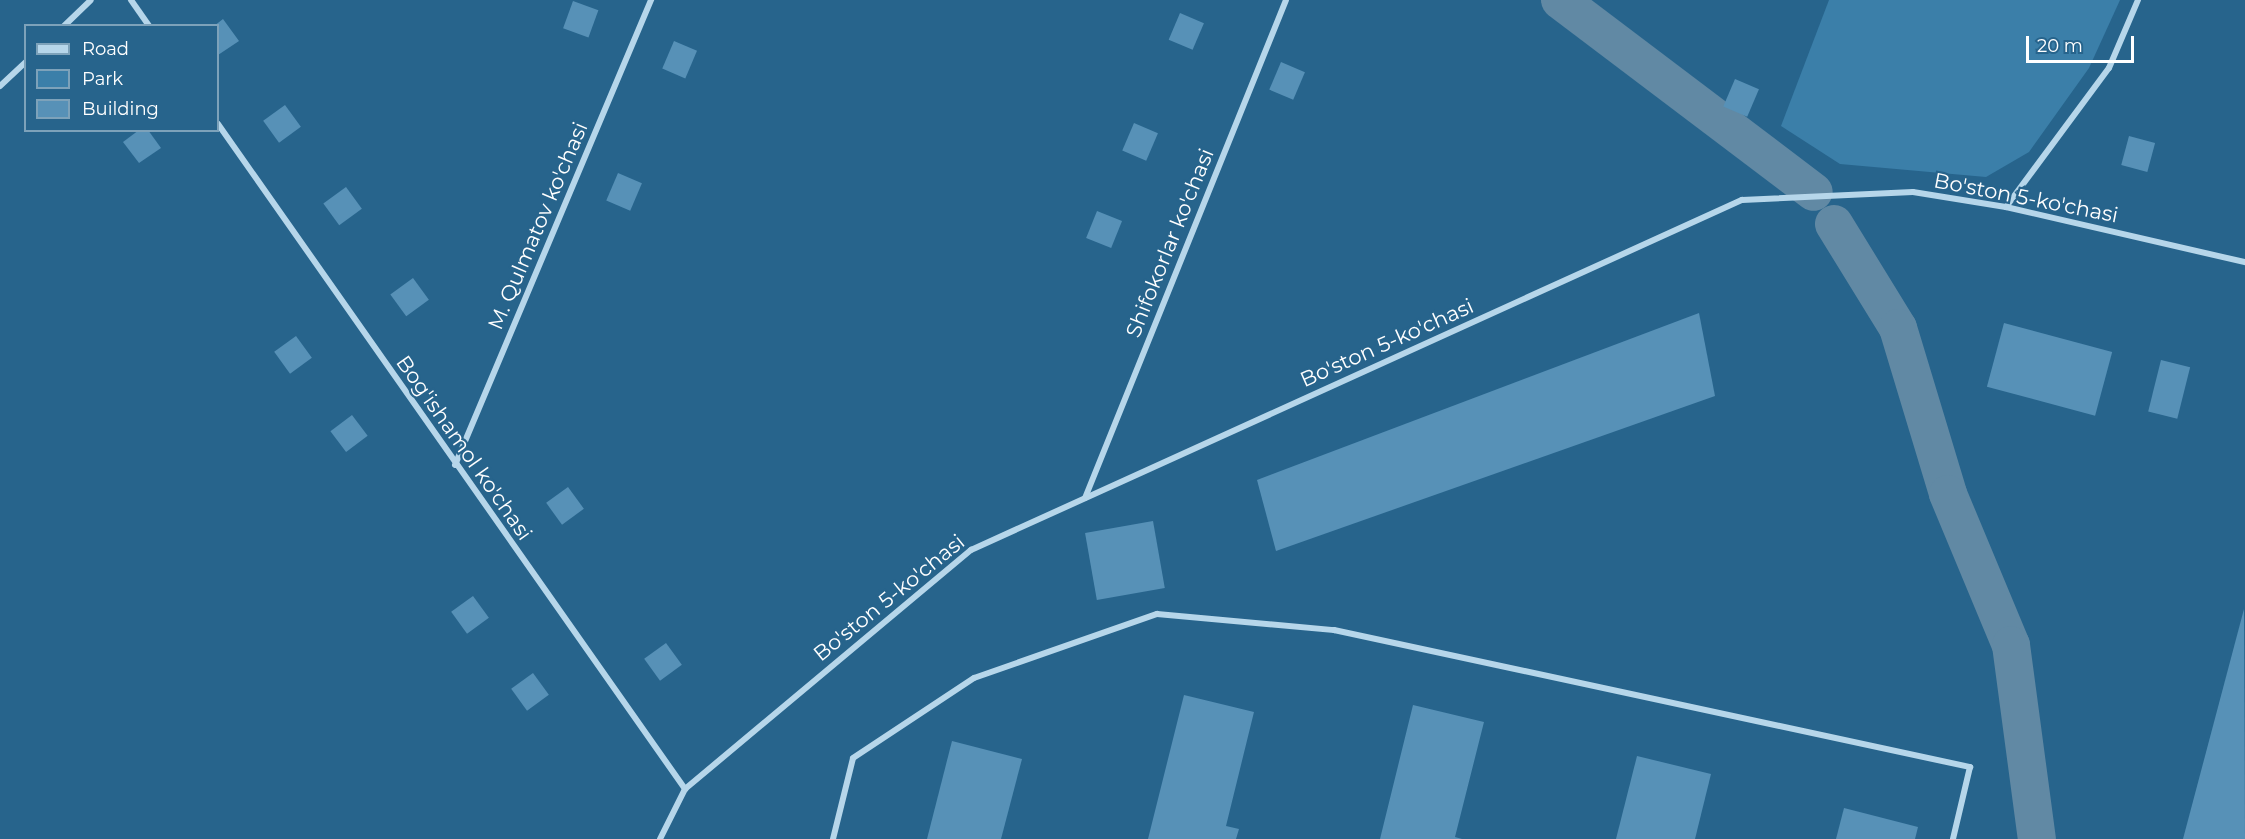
<!DOCTYPE html>
<html>
<head>
<meta charset="utf-8">
<style>
	body { margin:0 }
	#map { position:relative; width:2245px; height:839px; overflow:hidden; background:#27648c; font-family:Montserrat,sans-serif }
	div>[style] { position:absolute }
	.green>* { inset:0; background:#3b7fa9 }
	.canal>* { height:38px; margin:-19px; padding:0 19px; transform-origin:19px; border-radius:19px; background:#6189a4 }
	.building>* { inset:0; background:#5791b7; transform-origin:0 0 }
	.street>* { height:6px; margin:-3px; padding:0 3px; transform-origin:3px; border-radius:3px; background:#b6d6ea }
	span { translate:-50% -50%; white-space:nowrap; text-align:center; line-height:1.15; -webkit-text-stroke:4.5px #27648c; paint-order:stroke }
	.street-label { font-size:21px; color:#fff }
	.legend { position:absolute; left:24px; top:24px; width:195px; height:108px; box-sizing:border-box; background:#27648c; border:2px solid #7da2ba; margin:0; padding:8px 10px; list-style:none; font-size:18px; color:#fff }
	.legend li { display:flex; align-items:center; gap:12px; height:30px }
	.legend b { width:30px; border:2px solid #7da2ba }
	.scale { position:absolute; left:2026px; top:36px; width:108px; height:27px; box-sizing:border-box; border:3px solid #fff; border-top:0; padding-left:8px; font-size:18px; line-height:21px; white-space:nowrap; color:#fff; -webkit-text-stroke:4px #27648c; paint-order:stroke }
</style>
</head>
<body>
<div id="map">
	<div class="green">
		<div style="clip-path:polygon(1829px 0,2120px 0,2089px 68px,2029px 152px,1986px 177px,1840px 164px,1781px 126px)"></div>
	</div>
	<div class="canal">
		<div style="left:1560px;top:0;width:318px;rotate:37.1deg"></div>
		<div style="left:1834px;top:224px;width:122px;rotate:58.4deg"></div>
		<div style="left:1898px;top:328px;width:173px;rotate:73.2deg"></div>
		<div style="left:1948px;top:494px;width:164px;rotate:67.4deg"></div>
		<div style="left:2011px;top:645px;width:196px;rotate:82.4deg"></div>
	</div>
	<div class="building">
		<div style="left:573px;top:1px;width:27px;height:29px;rotate:20deg"></div>
		<div style="left:1180px;top:13px;width:26px;height:29px;rotate:23deg"></div>
		<div style="clip-path:polygon(223px 19px,239px 41px,218px 55px,218px 26px,214px 26px)"></div>
		<div style="left:674px;top:41px;width:25px;height:30px;rotate:23deg"></div>
		<div style="left:1281px;top:62px;width:26px;height:30px;rotate:23deg"></div>
		<div style="left:1735px;top:79px;width:26px;height:30px;rotate:23deg"></div>
		<div style="left:285px;top:105px;width:27px;height:27px;rotate:54deg"></div>
		<div style="left:1134px;top:123px;width:26px;height:30px;rotate:23deg"></div>
		<div style="clip-path:polygon(139px 130px,148px 130px,161px 148px,139px 163px,123px 142px)"></div>
		<div style="left:2129px;top:136px;width:27px;height:30px;rotate:15deg"></div>
		<div style="left:618px;top:173px;width:26px;height:30px;rotate:23deg"></div>
		<div style="left:346px;top:187px;width:27px;height:28px;rotate:54deg"></div>
		<div style="left:1097px;top:211px;width:27px;height:29px;rotate:22deg"></div>
		<div style="left:413px;top:278px;width:27px;height:28px;rotate:54deg"></div>
		<div style="clip-path:polygon(1699px 313px,1715px 396px,1276px 551px,1257px 480px)"></div>
		<div style="left:2004px;top:323px;width:112px;height:66px;rotate:15deg"></div>
		<div style="left:296px;top:336px;width:27px;height:27px;rotate:54deg"></div>
		<div style="left:2161px;top:360px;width:30px;height:53px;rotate:14deg"></div>
		<div style="left:352px;top:415px;width:26px;height:27px;rotate:53deg"></div>
		<div style="left:568px;top:487px;width:27px;height:27px;rotate:54deg"></div>
		<div style="left:1153px;top:521px;width:68px;height:69px;rotate:80deg"></div>
		<div style="left:473px;top:596px;width:27px;height:27px;rotate:54deg"></div>
		<div style="clip-path:polygon(2244px 609px,2245px 839px,2183px 839px)"></div>
		<div style="left:666px;top:643px;width:27px;height:27px;rotate:54deg"></div>
		<div style="left:533px;top:673px;width:27px;height:27px;rotate:54deg"></div>
		<div style="clip-path:polygon(1184px 695px,1254px 712px,1226px 826px,1239px 829px,1236px 839px,1148px 839px)"></div>
		<div style="clip-path:polygon(1413px 705px,1484px 722px,1455px 837px,1462px 839px,1380px 839px)"></div>
		<div style="clip-path:polygon(952px 741px,1022px 759px,1001px 839px,927px 839px)"></div>
		<div style="clip-path:polygon(1637px 756px,1711px 774px,1695px 839px,1616px 839px)"></div>
		<div style="clip-path:polygon(1844px 808px,1918px 827px,1915px 839px,1836px 839px)"></div>
	</div>
	<div class="street">
		<div style="left:131px;top:0;width:32px;rotate:55deg"></div>
		<div style="left:64px;top:26px;width:37px;rotate:-44deg"></div>
		<div style="left:0;top:86px;width:35px;rotate:-43deg"></div>
		<div style="left:218px;top:124px;width:813px;rotate:54.92deg"></div>
		<div style="left:2006px;top:207px;width:173px;rotate:-53.5deg"></div>
		<div style="left:2109px;top:68px;width:74px;rotate:-66.9deg"></div>
		<div style="left:455px;top:465px;width:505px;rotate:-67.14deg"></div>
		<div style="left:1085px;top:498px;width:537px;rotate:-68.02deg"></div>
		<div style="left:660px;top:839px;width:56px;rotate:-63.4deg"></div>
		<div style="left:685px;top:789px;width:373px;rotate:-39.9deg"></div>
		<div style="left:971px;top:550px;width:847px;rotate:-24.42deg"></div>
		<div style="left:1742px;top:200px;width:171px;rotate:-2.7deg"></div>
		<div style="left:1913px;top:192px;width:94px;rotate:9.2deg"></div>
		<div style="left:2006px;top:207px;width:245px;rotate:13deg"></div>
		<div style="left:833px;top:839px;width:83px;rotate:-76.1deg"></div>
		<div style="left:853px;top:758px;width:145px;rotate:-33.5deg"></div>
		<div style="left:974px;top:678px;width:194px;rotate:-19.3deg"></div>
		<div style="left:1157px;top:614px;width:178px;rotate:5.2deg"></div>
		<div style="left:1334px;top:630px;width:651px;rotate:12.16deg"></div>
		<div style="left:1970px;top:767px;width:74px;rotate:103.3deg"></div>
	</div>
	<div class="street-label">
		<span style="left:2026px;top:198px;rotate:11deg">Bo'ston 5-ko'chasi</span>
		<span style="left:538px;top:226px;rotate:-67deg">M. Qulmatov ko'chasi</span>
		<span style="left:1170px;top:243px;rotate:-68deg">Shifokorlar ko'chasi</span>
		<span style="left:1387px;top:343px;rotate:-24deg">Bo'ston 5-ko'chasi</span>
		<span style="left:464px;top:448px;rotate:55deg">Bog'ishamol ko'chasi</span>
		<span style="left:889px;top:598px;rotate:-39deg">Bo'ston 5-ko'chasi</span>
	</div>
	<ul class="legend">
	<li><b style="height:8px;background:#b6d6ea"></b>Road</li>
	<li><b style="height:16px;background:#3b7fa9"></b>Park</li>
	<li><b style="height:16px;background:#5791b7"></b>Building</li>
	</ul>
	<div class="scale">20 m</div>
</div>
</body>
</html>
